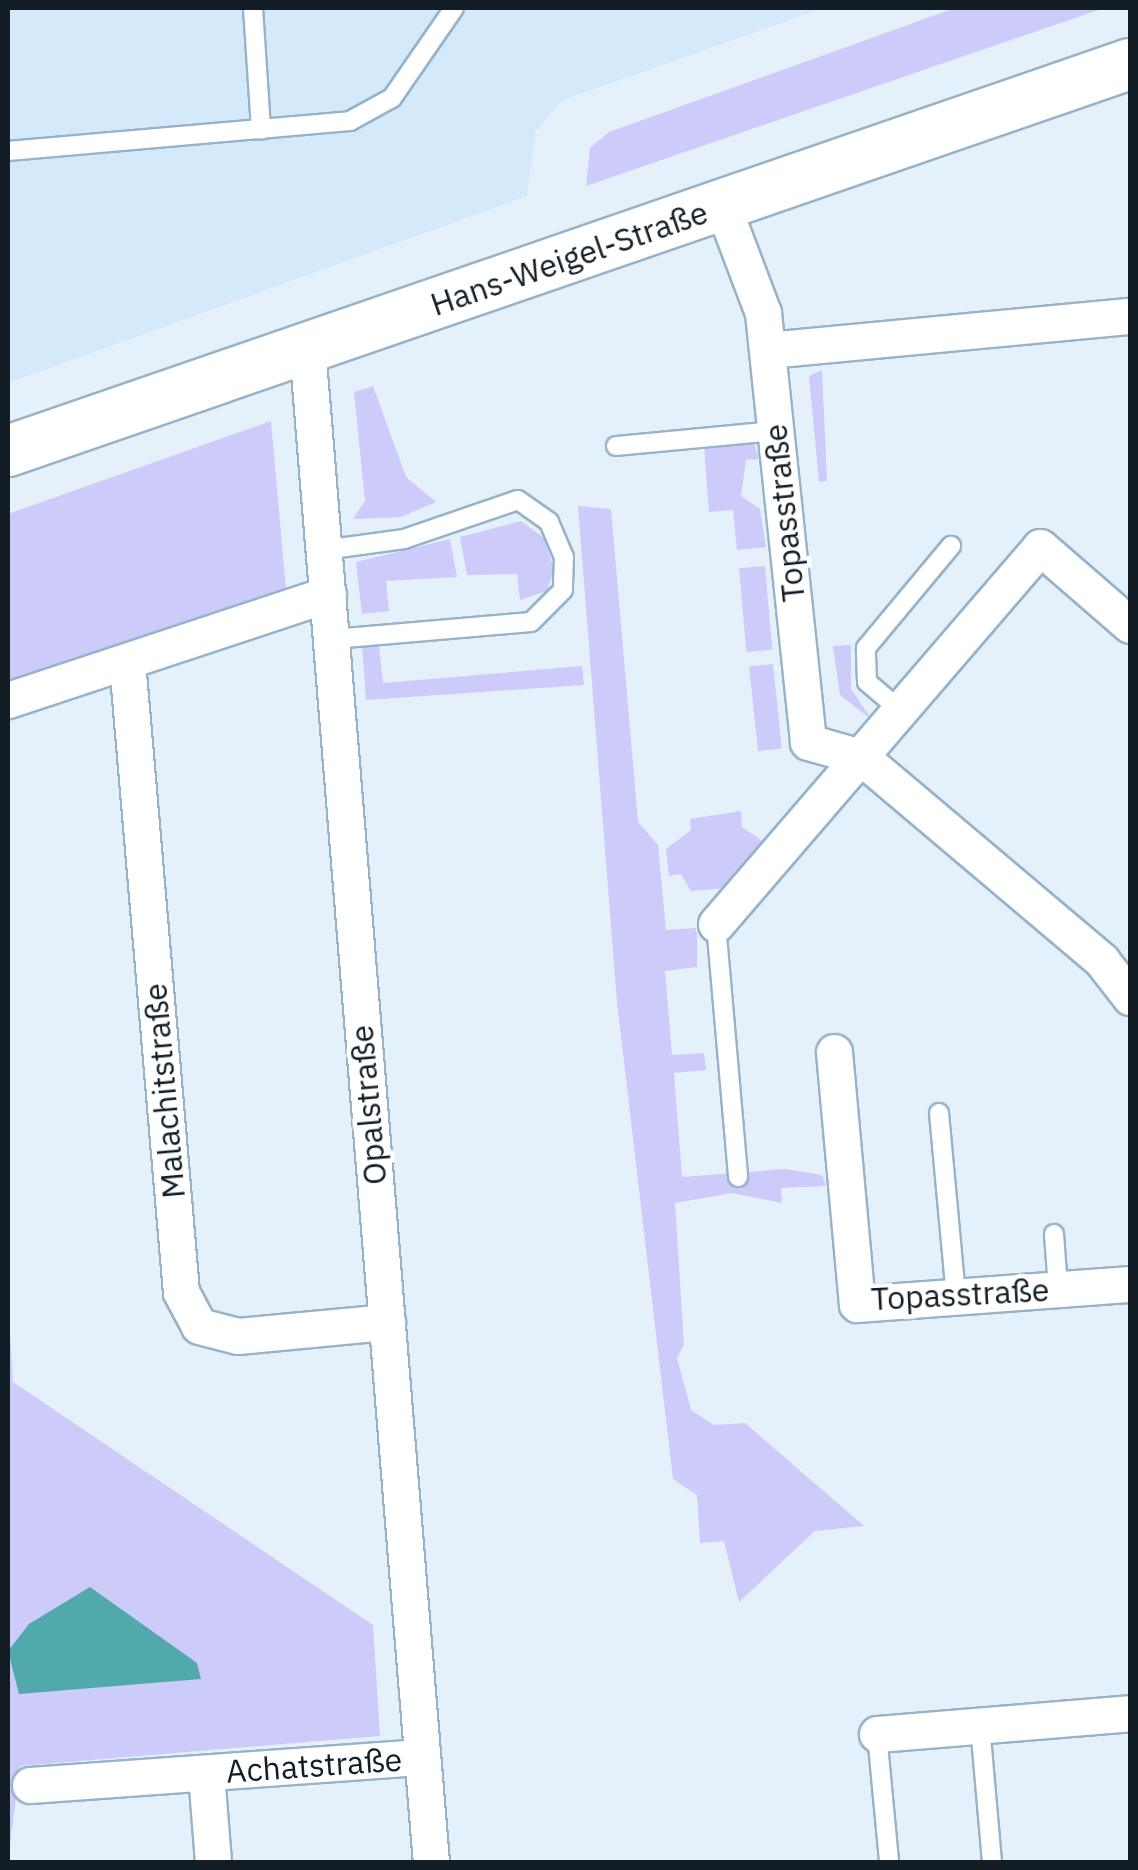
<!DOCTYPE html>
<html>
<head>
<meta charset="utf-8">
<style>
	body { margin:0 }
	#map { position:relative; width:1138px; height:1870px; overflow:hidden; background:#e5f1fa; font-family:"IBM Plex Sans",sans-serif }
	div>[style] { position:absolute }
	.built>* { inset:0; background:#d4eafb }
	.green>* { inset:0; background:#cdcbfa; transform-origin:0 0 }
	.water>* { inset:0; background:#52a9ac }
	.roads { filter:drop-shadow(2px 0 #97b3ca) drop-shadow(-2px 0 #97b3ca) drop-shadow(0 2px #97b3ca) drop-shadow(0 -2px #97b3ca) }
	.lane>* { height:18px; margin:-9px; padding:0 9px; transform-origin:9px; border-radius:9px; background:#fff }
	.street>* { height:35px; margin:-17.5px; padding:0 17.5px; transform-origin:17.5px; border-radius:17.5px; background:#fff }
	.secondary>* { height:50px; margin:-25px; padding:0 25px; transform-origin:25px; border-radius:25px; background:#fff }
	span { translate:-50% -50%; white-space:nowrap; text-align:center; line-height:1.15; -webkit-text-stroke:9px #fff; paint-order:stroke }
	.street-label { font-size:32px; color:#121d26 }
	.frame { position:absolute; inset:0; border:10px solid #121d26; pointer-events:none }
</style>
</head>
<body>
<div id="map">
	<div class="built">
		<div style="clip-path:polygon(8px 8px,824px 8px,563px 100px,536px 131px,527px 196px,8px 383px)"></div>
	</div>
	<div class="green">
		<div style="clip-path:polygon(955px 8px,1104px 8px,586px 186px,590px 148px,609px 132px)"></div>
		<div style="clip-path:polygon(822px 370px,827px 481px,819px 482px,809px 376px)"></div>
		<div style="clip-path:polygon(373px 386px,406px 477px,436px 502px,401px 517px,353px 519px,365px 501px,354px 392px)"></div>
		<div style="clip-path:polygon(271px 421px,286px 590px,8px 685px,8px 514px)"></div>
		<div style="clip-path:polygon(754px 443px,759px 459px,746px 460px,741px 496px,760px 509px,766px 547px,737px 550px,733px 510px,709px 512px,704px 445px)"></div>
		<div style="clip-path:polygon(578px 506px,611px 509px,638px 822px,658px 845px,666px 930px,696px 928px,697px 936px,697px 967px,665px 971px,672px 1055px,704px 1053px,706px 1070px,674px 1073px,682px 1177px,785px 1169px,822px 1175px,826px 1186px,781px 1188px,782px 1203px,732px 1193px,675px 1203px,684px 1345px,677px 1358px,691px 1410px,714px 1425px,745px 1423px,864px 1526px,815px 1531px,739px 1602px,724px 1541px,700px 1543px,697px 1495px,673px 1479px,617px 1002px)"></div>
		<div style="clip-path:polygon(521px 521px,544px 538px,554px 569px,547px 591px,520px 600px,517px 574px,467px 575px,460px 537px)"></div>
		<div style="clip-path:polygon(450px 539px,457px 577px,386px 581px,389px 611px,362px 614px,356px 562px)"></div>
		<div style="left:765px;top:566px;width:84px;height:26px;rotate:85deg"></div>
		<div style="clip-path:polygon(362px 644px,379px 646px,383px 683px,582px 666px,584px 685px,366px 700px)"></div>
		<div style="clip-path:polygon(851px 645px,851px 689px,872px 720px,840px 695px,833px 646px)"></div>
		<div style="left:773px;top:664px;width:85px;height:24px;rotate:84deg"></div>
		<div style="clip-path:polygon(741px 811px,742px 827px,764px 842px,726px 888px,691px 891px,681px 874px,669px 876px,666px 849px,691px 830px,690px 819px)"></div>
		<div style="clip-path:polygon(8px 1300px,13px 1382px,373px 1625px,380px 1736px,20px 1766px,8px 1862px)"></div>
	</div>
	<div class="water">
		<div style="clip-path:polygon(90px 1587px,197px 1663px,201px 1679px,19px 1694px,8px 1651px,29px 1624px)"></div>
	</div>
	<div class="roads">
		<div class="lane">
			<div style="left:253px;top:8px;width:122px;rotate:86.2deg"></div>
			<div style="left:8px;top:151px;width:343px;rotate:-5deg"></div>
			<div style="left:350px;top:121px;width:48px;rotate:-28.7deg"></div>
			<div style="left:392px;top:98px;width:109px;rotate:-55.4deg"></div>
			<div style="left:616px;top:446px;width:161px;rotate:-5.4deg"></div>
			<div style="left:324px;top:550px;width:81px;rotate:-7.8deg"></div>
			<div style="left:404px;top:539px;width:120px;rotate:-18.9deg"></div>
			<div style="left:518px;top:500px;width:38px;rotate:35deg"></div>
			<div style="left:549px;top:522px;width:38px;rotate:67deg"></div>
			<div style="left:564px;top:557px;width:33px;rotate:92deg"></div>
			<div style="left:563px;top:590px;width:45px;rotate:135deg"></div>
			<div style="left:531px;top:622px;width:201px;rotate:175.1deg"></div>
			<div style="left:900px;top:710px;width:43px;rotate:-139.7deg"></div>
			<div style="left:867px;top:682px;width:34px;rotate:-92deg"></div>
			<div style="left:866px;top:648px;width:133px;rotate:-50.2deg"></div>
			<div style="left:716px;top:924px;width:254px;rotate:85deg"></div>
			<div style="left:939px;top:1113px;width:185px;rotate:84.7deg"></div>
			<div style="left:1054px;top:1234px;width:55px;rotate:85.8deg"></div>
			<div style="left:980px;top:1725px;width:138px;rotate:85deg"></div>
			<div style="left:877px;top:1734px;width:129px;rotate:84.6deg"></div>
		</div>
		<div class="street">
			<div style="left:723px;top:207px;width:113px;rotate:69.3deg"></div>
			<div style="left:763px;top:313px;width:431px;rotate:84deg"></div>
			<div style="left:808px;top:742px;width:55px;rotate:15.8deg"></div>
			<div style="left:861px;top:757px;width:316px;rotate:40.2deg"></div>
			<div style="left:1102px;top:961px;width:46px;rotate:52.1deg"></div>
			<div style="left:307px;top:348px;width:1519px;rotate:85.32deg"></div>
			<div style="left:768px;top:350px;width:364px;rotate:-5.4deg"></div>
			<div style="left:127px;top:662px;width:632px;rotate:85.1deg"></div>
			<div style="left:181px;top:1292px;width:38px;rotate:62deg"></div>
			<div style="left:199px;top:1326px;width:40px;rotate:14.4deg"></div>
			<div style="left:238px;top:1336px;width:150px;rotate:-5.4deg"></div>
			<div style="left:8px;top:700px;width:337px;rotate:-18.3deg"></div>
			<div style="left:716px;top:924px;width:497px;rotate:-49.3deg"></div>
			<div style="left:1040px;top:547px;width:119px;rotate:40.9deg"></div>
			<div style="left:834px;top:1052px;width:253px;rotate:84.8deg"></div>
			<div style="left:857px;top:1304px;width:274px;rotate:-4.2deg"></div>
			<div style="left:877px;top:1734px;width:254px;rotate:-4.7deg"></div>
			<div style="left:206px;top:1773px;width:89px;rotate:85.5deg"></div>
			<div style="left:30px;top:1785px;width:393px;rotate:-4.1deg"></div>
		</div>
		<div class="secondary">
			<div style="left:8px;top:451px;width:1187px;rotate:-19.03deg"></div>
		</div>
	</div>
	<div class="street-label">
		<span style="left:569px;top:258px;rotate:-19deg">Hans-Weigel-Straße</span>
		<span style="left:784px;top:513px;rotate:-96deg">Topasstraße</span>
		<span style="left:164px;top:1091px;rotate:-95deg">Malachitstraße</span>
		<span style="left:368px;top:1105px;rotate:-95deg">Opalstraße</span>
		<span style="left:960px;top:1294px;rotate:-3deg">Topasstraße</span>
		<span style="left:314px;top:1765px;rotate:-4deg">Achatstraße</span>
	</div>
	<div class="frame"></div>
</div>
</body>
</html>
